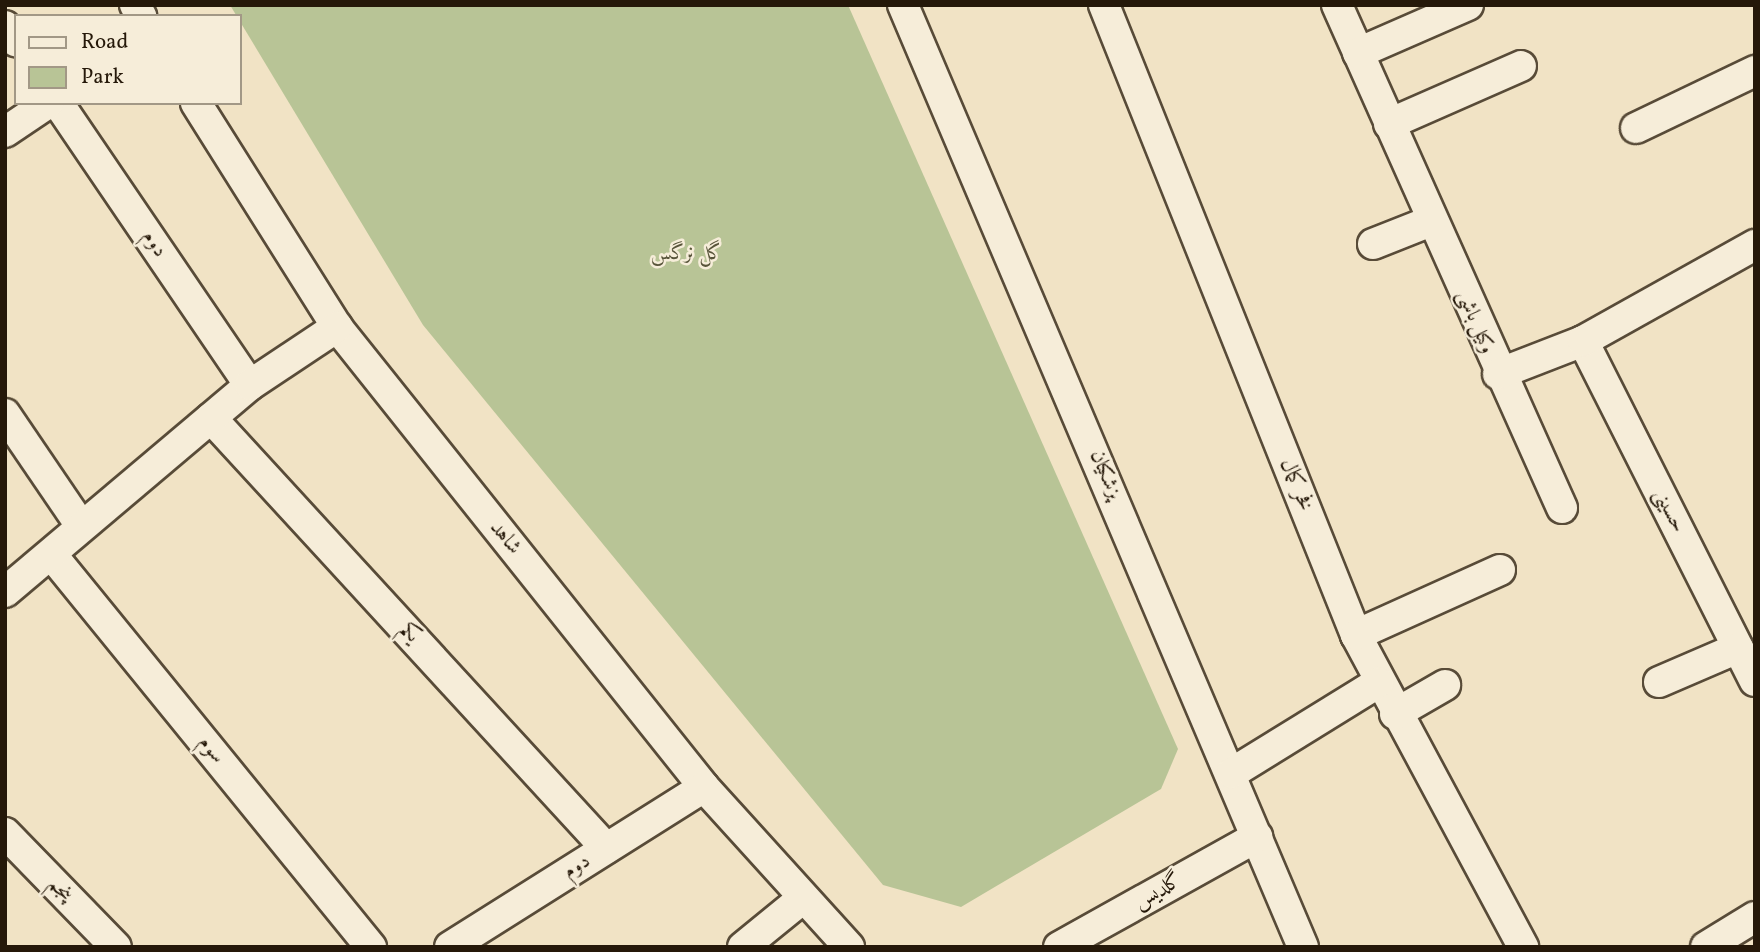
<!DOCTYPE html>
<html>
<head>
<meta charset="utf-8">
<style>
	body { margin:0 }
	#map { position:relative; width:1760px; height:952px; overflow:hidden; background:#f1e3c5; font-family:Vollkorn,Amiri,serif }
	div>[style] { position:absolute }
	.green>* { inset:0; background:#b8c496 }
	.roads { filter:drop-shadow(2px 0 #584b38) drop-shadow(-2px 0 #584b38) drop-shadow(0 2px #584b38) drop-shadow(0 -2px #584b38) }
	.minor>* { height:30px; margin:-15px; padding:0 15px; transform-origin:15px; border-radius:15px; background:#f6edd9 }
	span { translate:-50% -50%; white-space:nowrap; text-align:center; line-height:1.15; -webkit-text-stroke:5px #f6edd9; paint-order:stroke }
	.street-label { font-size:21px; color:#251809 }
	.park-label { font-size:21px; color:#58543a; font-style:italic }
	.frame { position:absolute; inset:0; border:7px solid #251809; pointer-events:none }
	.legend { position:absolute; left:14px; top:14px; width:228px; height:91px; box-sizing:border-box; background:#f6edd9; border:2px solid #a29886; margin:0; padding:9px 12px; list-style:none; font-size:21px; color:#251809 }
	.legend li { display:flex; align-items:center; gap:14px; height:35px }
	.legend b { width:35px; border:2px solid #a29886 }
</style>
</head>
<body>
<div id="map">
	<div class="green">
		<div style="clip-path:polygon(230px 5px,848px 5px,1178px 749px,1161px 789px,961px 907px,883px 885px,423px 325px)"></div>
	</div>
	<div class="roads">
		<div class="minor">
			<div style="left:135px;top:5px;width:13px;rotate:61deg"></div>
			<div style="left:903px;top:5px;width:1023px;rotate:66.99deg"></div>
			<div style="left:1104px;top:5px;width:679px;rotate:68.2deg"></div>
			<div style="left:1356px;top:635px;width:354px;rotate:61.8deg"></div>
			<div style="left:1337px;top:5px;width:551px;rotate:65.9deg"></div>
			<div style="left:5px;top:26px;width:19px;rotate:54deg"></div>
			<div style="left:1358px;top:53px;width:120px;rotate:-23.6deg"></div>
			<div style="left:58px;top:103px;width:341px;rotate:55.8deg"></div>
			<div style="left:196px;top:103px;width:265px;rotate:57.8deg"></div>
			<div style="left:337px;top:327px;width:588px;rotate:51.42deg"></div>
			<div style="left:704px;top:787px;width:216px;rotate:47.8deg"></div>
			<div style="left:1389px;top:124px;width:144px;rotate:-23.7deg"></div>
			<div style="left:1636px;top:128px;width:132px;rotate:-25.6deg"></div>
			<div style="left:5px;top:132px;width:52px;rotate:-34deg"></div>
			<div style="left:1373px;top:244px;width:62px;rotate:-21.6deg"></div>
			<div style="left:1583px;top:341px;width:381px;rotate:63.2deg"></div>
			<div style="left:1498px;top:374px;width:91px;rotate:-21.2deg"></div>
			<div style="left:1583px;top:341px;width:197px;rotate:-29.2deg"></div>
			<div style="left:5px;top:414px;width:135px;rotate:55.8deg"></div>
			<div style="left:211px;top:418px;width:584px;rotate:47.43deg"></div>
			<div style="left:51px;top:554px;width:507px;rotate:50.85deg"></div>
			<div style="left:5px;top:592px;width:321px;rotate:-40.2deg"></div>
			<div style="left:250px;top:385px;width:105px;rotate:-33.7deg"></div>
			<div style="left:1356px;top:635px;width:158px;rotate:-24.3deg"></div>
			<div style="left:1659px;top:682px;width:86px;rotate:-23.3deg"></div>
			<div style="left:1395px;top:714px;width:58px;rotate:-30.1deg"></div>
			<div style="left:1232px;top:773px;width:172px;rotate:-31.7deg"></div>
			<div style="left:5px;top:833px;width:159px;rotate:45.8deg"></div>
			<div style="left:450px;top:947px;width:300px;rotate:-32.2deg"></div>
			<div style="left:743px;top:947px;width:77px;rotate:-39.2deg"></div>
			<div style="left:1059px;top:947px;width:227px;rotate:-29.1deg"></div>
			<div style="left:1706px;top:947px;width:57px;rotate:-31.5deg"></div>
		</div>
	</div>
	<div class="street-label">
		<span style="left:154px;top:244px;rotate:56deg">دوم</span>
		<span style="left:1475px;top:322px;rotate:67deg">وکیل باشی</span>
		<span style="left:1105px;top:475px;rotate:67deg">پزشکیان</span>
		<span style="left:1296px;top:485px;rotate:68deg">فخر کمال</span>
		<span style="left:1669px;top:511px;rotate:63deg">حسینی</span>
		<span style="left:505px;top:538px;rotate:51deg">شاهد</span>
		<span style="left:409px;top:633px;rotate:47deg">یکم</span>
		<span style="left:211px;top:750px;rotate:51deg">سوم</span>
		<span style="left:577px;top:867px;rotate:-32deg">دوم</span>
		<span style="left:60px;top:890px;rotate:46deg">پنجم</span>
		<span style="left:1158px;top:892px;rotate:-29deg">گلدیس</span>
	</div>
	<div class="park-label">
		<span style="left:687px;top:254px">گل نرگس</span>
	</div>
	<div class="frame"></div>
	<ul class="legend">
	<li><b style="height:9px;background:#f6edd9"></b>Road</li>
	<li><b style="height:19px;background:#b8c496"></b>Park</li>
	</ul>
</div>
</body>
</html>
